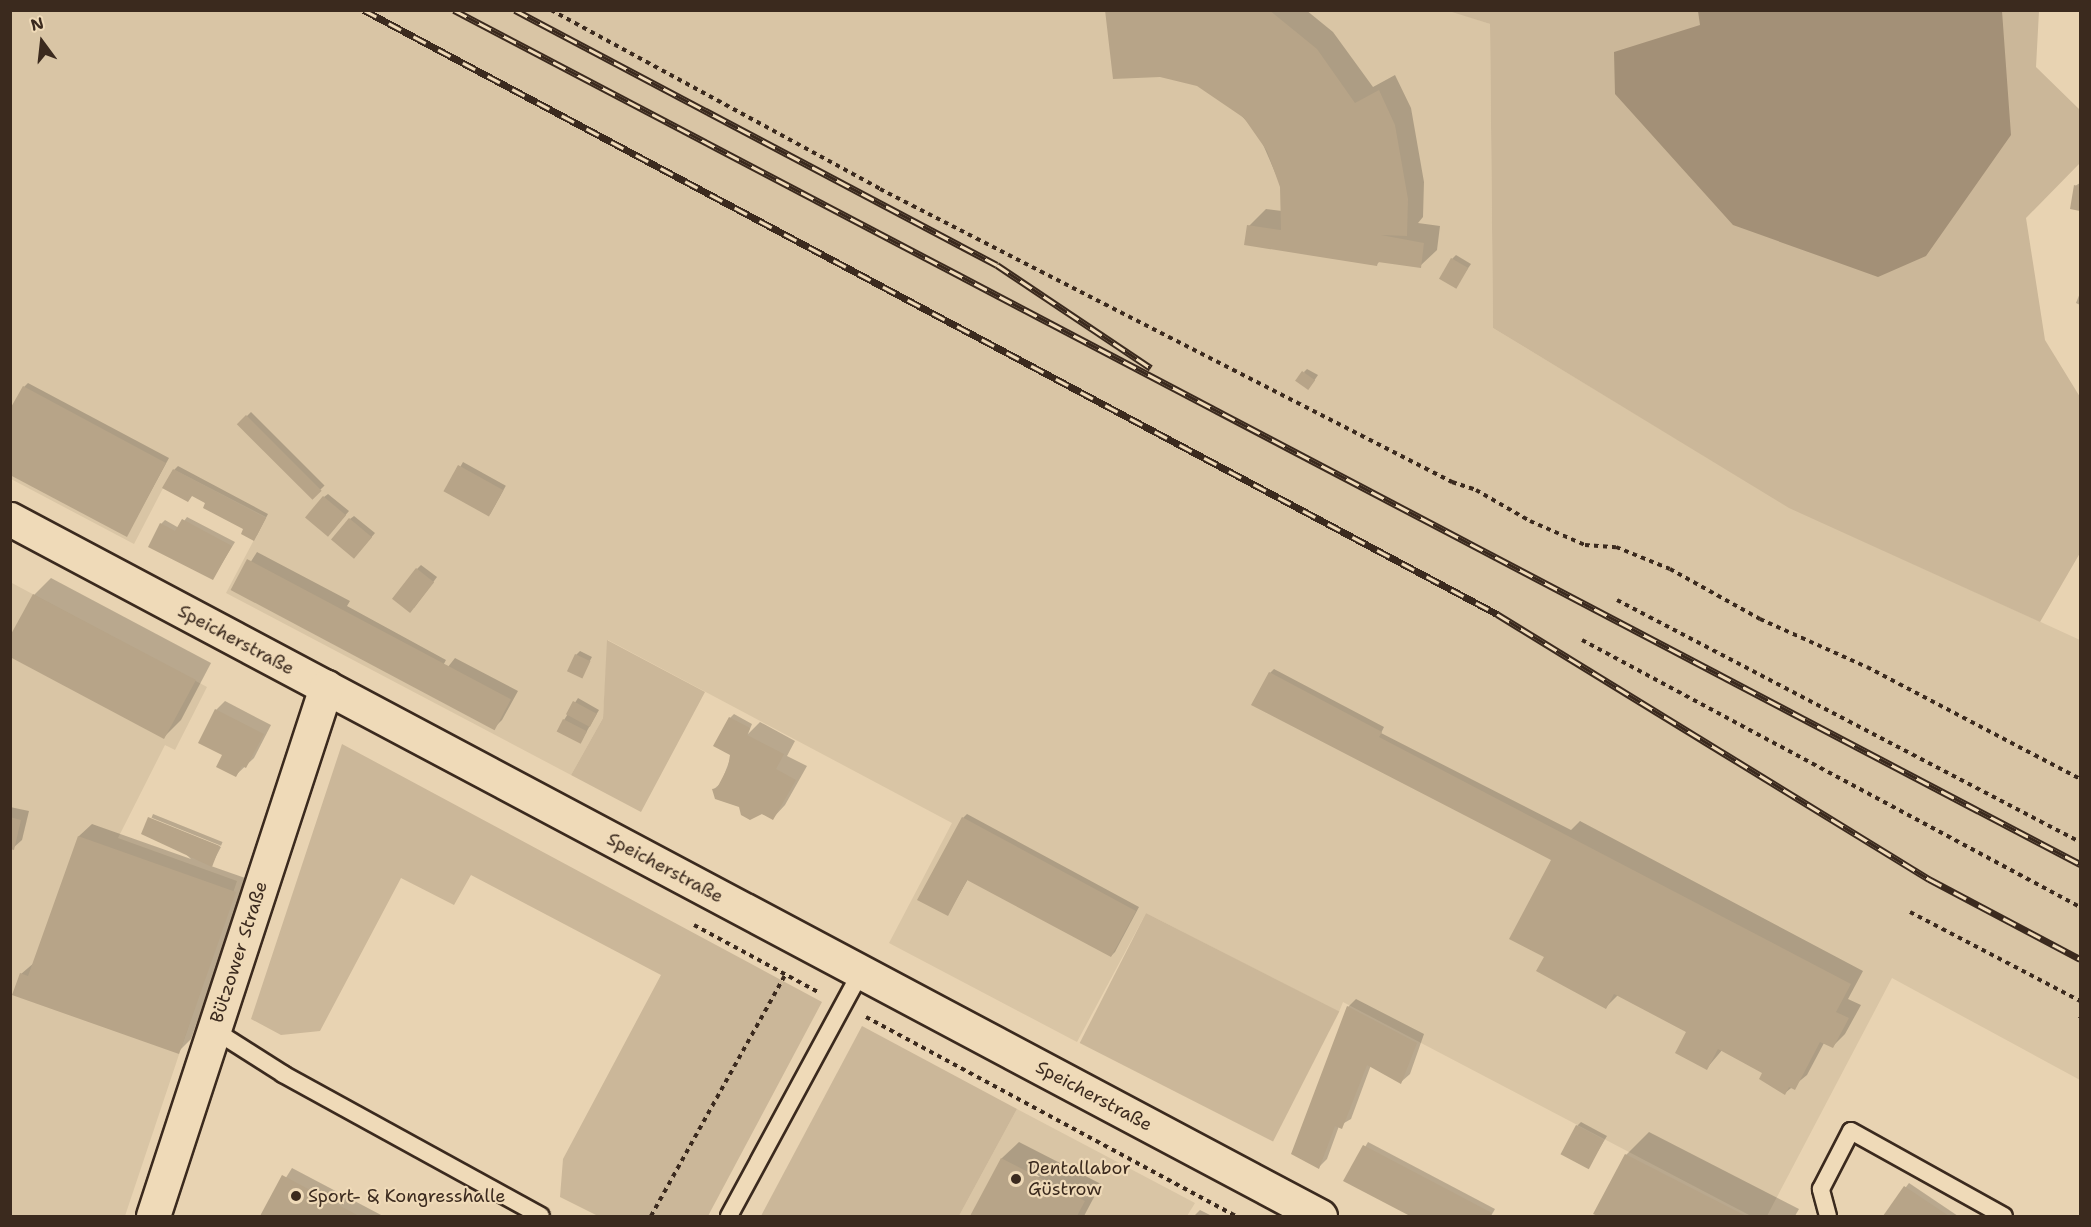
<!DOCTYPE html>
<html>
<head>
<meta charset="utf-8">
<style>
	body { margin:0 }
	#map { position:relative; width:2091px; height:1227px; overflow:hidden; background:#e8d3b2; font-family:"Shantell Sans",sans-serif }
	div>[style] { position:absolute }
	.built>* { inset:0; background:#d9c5a5 }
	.green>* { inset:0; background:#cbb799; transform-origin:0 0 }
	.water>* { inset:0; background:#a39077 }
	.shadow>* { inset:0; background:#0003; transform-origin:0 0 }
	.building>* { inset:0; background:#b7a488; transform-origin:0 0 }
	.path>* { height:4px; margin-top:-2px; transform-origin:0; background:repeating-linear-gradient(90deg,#3b2a1e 0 4.5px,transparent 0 9px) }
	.roads { filter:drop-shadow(2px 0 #3b2a1e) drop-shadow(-2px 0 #3b2a1e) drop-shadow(0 2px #3b2a1e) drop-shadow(0 -2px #3b2a1e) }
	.lane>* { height:16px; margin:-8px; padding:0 8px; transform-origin:8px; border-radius:8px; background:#efdab8 }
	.street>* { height:33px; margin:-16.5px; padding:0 16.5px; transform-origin:16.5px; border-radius:16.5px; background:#efdab8 }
	.rail>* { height:7px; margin-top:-3.5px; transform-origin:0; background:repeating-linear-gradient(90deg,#efdab8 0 14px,#3b2a1e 0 28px); box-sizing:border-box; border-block:2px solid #3b2a1e }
	.dots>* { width:16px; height:16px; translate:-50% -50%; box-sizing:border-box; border:3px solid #efdab8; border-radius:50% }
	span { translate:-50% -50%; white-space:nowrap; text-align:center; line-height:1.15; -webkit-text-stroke:4.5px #efdab8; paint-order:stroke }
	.street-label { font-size:18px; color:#3b2a1e }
	.poi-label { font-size:18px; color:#3b2a1e }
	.left { translate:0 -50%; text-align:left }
	.frame { position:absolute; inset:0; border:12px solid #3b2a1e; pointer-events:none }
	.north { position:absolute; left:12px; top:12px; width:60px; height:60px; -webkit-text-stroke:4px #efdab8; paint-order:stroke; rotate:345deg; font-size:16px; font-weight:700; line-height:24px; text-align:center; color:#3b2a1e }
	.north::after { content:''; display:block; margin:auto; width:21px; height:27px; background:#3b2a1e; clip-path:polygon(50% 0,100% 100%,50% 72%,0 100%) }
</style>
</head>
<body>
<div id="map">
	<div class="built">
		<div style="clip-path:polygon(1449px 10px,1490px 24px,1493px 328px,1789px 507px,2080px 640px,2080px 1080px,1892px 978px,1767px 1216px,1751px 1216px,1343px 1002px,1339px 1012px,1146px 913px,1077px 1042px,889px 943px,952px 823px,608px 640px,603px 718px,571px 775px,226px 593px,266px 517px,173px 469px,134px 544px,11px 479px,10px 11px)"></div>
		<div style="clip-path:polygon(10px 582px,207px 687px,175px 750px,165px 745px,118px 838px,237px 881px,125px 1216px,11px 1216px)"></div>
		<div style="clip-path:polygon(1017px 1109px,1195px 1203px,1187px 1216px,959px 1216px)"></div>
	</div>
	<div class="green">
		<div style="clip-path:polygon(1449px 11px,2039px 11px,2036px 67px,2080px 110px,2080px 163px,2026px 218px,2045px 340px,2080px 397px,2080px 553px,2040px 622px,1789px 508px,1493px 328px,1490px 24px)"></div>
		<div style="clip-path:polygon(607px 640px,705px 692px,641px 812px,571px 775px,603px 718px)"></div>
		<div style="clip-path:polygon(342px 744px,822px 1002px,708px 1216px,598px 1216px,560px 1197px,563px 1159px,661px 975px,471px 875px,454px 905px,401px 878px,320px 1031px,281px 1035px,251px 1019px)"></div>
		<div style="left:1146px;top:913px;width:217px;height:146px;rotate:27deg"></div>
		<div style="clip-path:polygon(862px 1026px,1017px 1109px,959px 1216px,761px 1216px)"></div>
	</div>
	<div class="water">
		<div style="clip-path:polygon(1698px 11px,2002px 11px,2011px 135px,1926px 256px,1878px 277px,1733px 225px,1615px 94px,1614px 52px,1700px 25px)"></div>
	</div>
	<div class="shadow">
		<div style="clip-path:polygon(1107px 10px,1306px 10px,1333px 32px,1373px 87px,1395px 75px,1411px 108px,1424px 182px,1423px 217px,1418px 223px,1440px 226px,1437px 250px,1420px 266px,1380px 261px,1376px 265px,1249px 226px,1266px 209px,1282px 211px,1281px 186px,1258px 133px,1231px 105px)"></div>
		<div style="clip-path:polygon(2080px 183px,2080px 209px,2071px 208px,2075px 186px)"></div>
		<div style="clip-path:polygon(1456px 255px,1471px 264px,1455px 287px,1452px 259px)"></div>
		<div style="clip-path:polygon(2080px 293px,2080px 305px,2076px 303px)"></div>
		<div style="clip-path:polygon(1307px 369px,1318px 375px,1309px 388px,1304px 372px)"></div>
		<div style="clip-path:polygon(28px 383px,169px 458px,127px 535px,24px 387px)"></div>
		<div style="left:251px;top:412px;width:104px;height:17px;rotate:45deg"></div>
		<div style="left:463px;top:462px;width:49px;height:33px;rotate:29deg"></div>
		<div style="clip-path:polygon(178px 466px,268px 514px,257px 535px,253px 539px,245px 528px,193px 495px,174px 470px)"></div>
		<div style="clip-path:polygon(328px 494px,349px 511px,332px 531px,324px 497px)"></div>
		<div style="clip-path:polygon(354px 516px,375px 533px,358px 553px,350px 519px)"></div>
		<div style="clip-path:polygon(187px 517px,235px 542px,213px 578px,161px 524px,165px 520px,179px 528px)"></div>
		<div style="clip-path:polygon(257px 552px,350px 601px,347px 606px,446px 660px,429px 691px,455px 658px,518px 691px,502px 720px,494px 728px,233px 590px)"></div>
		<div style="clip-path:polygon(421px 565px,437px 577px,414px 608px,417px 569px)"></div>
		<div style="clip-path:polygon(51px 578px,211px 663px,181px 720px,164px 737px,10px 640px,34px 595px)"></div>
		<div style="clip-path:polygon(580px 651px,592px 657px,581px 677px,576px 655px)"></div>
		<div style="clip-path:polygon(1274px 669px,1384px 727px,1381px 733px,1571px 830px,1580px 821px,1863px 971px,1848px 999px,1861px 1005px,1845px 1034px,1833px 1046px,1824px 1043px,1807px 1075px,1785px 1093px,1764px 1072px,1723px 1049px,1707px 1068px,1688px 1031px,1618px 995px,1606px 1007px,1546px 956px,1556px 854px,1270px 673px)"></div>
		<div style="clip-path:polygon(578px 698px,599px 710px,580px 743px,564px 720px)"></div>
		<div style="clip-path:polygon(225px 701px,271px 725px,254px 758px,236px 775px,224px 754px,216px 710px)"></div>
		<div style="clip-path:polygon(734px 714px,752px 724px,748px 734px,760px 722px,795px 741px,787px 756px,807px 766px,785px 805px,773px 818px,740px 806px,714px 789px,721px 783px,732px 754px,730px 718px)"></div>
		<div style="clip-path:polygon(10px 807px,29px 811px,22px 840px,13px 848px)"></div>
		<div style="left:153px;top:814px;width:75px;height:4px;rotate:22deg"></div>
		<div style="clip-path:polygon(967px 814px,1139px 907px,1115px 952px,1111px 956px,968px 879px,948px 914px,963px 818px)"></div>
		<div style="clip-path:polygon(149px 819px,221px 847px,211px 866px,248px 879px,191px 1039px,178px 1052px,21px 974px,35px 962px,79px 836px,92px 824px,191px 859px)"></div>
		<div style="clip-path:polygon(1356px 999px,1424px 1034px,1410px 1074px,1401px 1082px,1371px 1065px,1351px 1119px,1339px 1126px,1327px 1159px,1319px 1167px,1348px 1007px)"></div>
		<div style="clip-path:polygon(1581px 1122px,1607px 1136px,1589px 1166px,1577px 1126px)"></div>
		<div style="clip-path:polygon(1649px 1132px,1799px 1209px,1795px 1216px,1595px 1214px,1626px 1155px)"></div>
		<div style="clip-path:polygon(1019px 1142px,1101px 1184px,1084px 1216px,972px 1216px,1002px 1158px)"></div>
		<div style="clip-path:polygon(1368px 1142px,1495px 1209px,1491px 1216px,1413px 1216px,1345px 1181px)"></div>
		<div style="clip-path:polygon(292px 1168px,383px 1216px,262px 1216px)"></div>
		<div style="clip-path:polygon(1909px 1183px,1958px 1216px,1884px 1216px)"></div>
		<div style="clip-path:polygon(1200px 1210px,1212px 1216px,1194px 1216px)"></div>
	</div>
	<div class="building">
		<div style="clip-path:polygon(1105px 10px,1269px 10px,1317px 49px,1355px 103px,1379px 90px,1395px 125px,1408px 199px,1407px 236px,1381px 235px,1424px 243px,1421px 268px,1378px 262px,1377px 266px,1244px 245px,1247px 225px,1281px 230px,1280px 187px,1267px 151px,1244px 118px,1197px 86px,1160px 77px,1113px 79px)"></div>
		<div style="clip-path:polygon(2074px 185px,2080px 187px,2080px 211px,2070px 209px)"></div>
		<div style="left:1451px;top:258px;width:20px;height:24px;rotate:30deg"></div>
		<div style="left:1302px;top:371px;width:16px;height:12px;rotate:35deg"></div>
		<div style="clip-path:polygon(23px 386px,166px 463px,127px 537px,10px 475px,10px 409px)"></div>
		<div style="left:246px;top:415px;width:107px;height:13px;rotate:45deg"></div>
		<div style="left:458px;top:465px;width:52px;height:30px;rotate:29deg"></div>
		<div style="clip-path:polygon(173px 469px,266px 518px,254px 541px,241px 534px,243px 529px,203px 508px,205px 503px,192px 496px,188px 502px,162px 488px)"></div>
		<div style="left:323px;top:496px;width:30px;height:28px;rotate:40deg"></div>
		<div style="left:349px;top:518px;width:30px;height:28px;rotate:40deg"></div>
		<div style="clip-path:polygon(182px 519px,232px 546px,213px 580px,148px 547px,160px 523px,175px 531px)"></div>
		<div style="left:247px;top:559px;width:299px;height:35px;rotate:28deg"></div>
		<div style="left:416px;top:568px;width:23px;height:39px;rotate:38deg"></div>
		<div style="clip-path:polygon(33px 594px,196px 680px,164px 739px,10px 657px,10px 636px)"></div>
		<div style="left:575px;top:654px;width:17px;height:19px;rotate:25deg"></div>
		<div style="clip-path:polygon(1269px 672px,1382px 732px,1379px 737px,1851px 984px,1836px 1012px,1849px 1018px,1833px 1048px,1820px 1042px,1795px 1090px,1789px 1087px,1785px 1095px,1759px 1079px,1762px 1073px,1718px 1049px,1707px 1070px,1675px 1053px,1686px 1032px,1614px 994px,1606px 1009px,1536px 971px,1544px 957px,1509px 939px,1551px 860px,1251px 705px)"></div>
		<div style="left:573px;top:701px;width:27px;height:15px;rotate:28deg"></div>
		<div style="clip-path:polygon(215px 709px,264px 734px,246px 768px,242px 766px,236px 777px,216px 767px,222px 755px,198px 743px)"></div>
		<div style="clip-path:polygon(729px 717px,750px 728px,747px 735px,784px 754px,776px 769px,796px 780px,773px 820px,762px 814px,750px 820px,741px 815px,739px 807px,715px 799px,712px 789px,717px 788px,728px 767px,730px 755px,713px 746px)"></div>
		<div style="left:563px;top:719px;width:27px;height:14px;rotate:27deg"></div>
		<div style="clip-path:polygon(10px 817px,21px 820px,14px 850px,10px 849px)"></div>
		<div style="clip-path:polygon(148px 817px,220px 846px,212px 867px,141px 834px)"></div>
		<div style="clip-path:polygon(962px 817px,1136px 911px,1111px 957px,967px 880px,948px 916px,917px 900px)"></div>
		<div style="clip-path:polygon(78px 836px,236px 892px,179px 1054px,12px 995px,20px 973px,28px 976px)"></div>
		<div style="clip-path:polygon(1347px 1006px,1417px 1043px,1401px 1084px,1367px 1065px,1342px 1129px,1335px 1126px,1319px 1169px,1291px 1154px)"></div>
		<div style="left:1576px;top:1125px;width:32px;height:33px;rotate:28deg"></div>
		<div style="clip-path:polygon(1363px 1145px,1492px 1213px,1490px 1216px,1410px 1216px,1343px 1181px)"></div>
		<div style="clip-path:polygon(1625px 1154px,1746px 1216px,1598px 1216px,1593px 1214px)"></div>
		<div style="clip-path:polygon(1001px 1158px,1085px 1201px,1077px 1216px,970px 1216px)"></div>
		<div style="clip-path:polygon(282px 1175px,359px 1216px,260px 1216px)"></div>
		<div style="clip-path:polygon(1904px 1186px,1949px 1216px,1883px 1216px)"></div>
	</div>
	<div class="path">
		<div style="left:551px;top:10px;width:375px;rotate:28.5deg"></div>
		<div style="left:880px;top:189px;width:643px;rotate:27.12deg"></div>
		<div style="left:1452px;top:482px;width:25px;rotate:18deg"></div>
		<div style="left:1476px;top:490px;width:62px;rotate:29.9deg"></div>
		<div style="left:1530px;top:521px;width:60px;rotate:23.6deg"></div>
		<div style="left:1585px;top:545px;width:31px;rotate:4deg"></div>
		<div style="left:1616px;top:547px;width:58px;rotate:22.2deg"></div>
		<div style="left:1670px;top:569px;width:103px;rotate:29.1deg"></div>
		<div style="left:1760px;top:619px;width:117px;rotate:24.2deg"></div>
		<div style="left:1867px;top:667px;width:241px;rotate:27.7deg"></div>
		<div style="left:1617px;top:600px;width:522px;rotate:27.6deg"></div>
		<div style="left:1582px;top:640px;width:565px;rotate:28.2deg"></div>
		<div style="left:1910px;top:912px;width:192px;rotate:27.6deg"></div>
		<div style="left:694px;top:925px;width:143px;rotate:28.4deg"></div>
		<div style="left:2079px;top:1016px;width:1px;rotate:45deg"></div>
		<div style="left:866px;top:1017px;width:420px;rotate:28.3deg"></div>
		<div style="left:651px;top:1216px;width:276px;rotate:-60.9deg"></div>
	</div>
	<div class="roads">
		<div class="lane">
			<div style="left:214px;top:1030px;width:82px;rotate:32.5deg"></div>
			<div style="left:283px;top:1074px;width:294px;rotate:28.8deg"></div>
			<div style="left:729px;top:1216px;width:277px;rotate:-61.6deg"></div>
			<div style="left:1828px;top:1216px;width:28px;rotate:-105deg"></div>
			<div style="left:1821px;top:1189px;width:65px;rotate:-62.7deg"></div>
			<div style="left:1851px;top:1131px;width:175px;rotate:29.1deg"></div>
		</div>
		<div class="street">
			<div style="left:10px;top:519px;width:1484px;rotate:28.02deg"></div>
			<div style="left:153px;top:1216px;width:557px;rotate:-71.89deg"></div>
		</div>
	</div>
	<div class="rail">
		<div style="left:364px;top:10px;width:1284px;rotate:28.06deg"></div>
		<div style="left:1497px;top:614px;width:507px;rotate:31.53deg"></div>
		<div style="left:1929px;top:879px;width:171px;rotate:27.9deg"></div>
		<div style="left:454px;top:10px;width:1837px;rotate:27.71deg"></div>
		<div style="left:515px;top:10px;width:545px;rotate:27.88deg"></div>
		<div style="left:997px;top:265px;width:185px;rotate:33.8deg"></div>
	</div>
	<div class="dots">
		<div style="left:1016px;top:1179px;background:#3b2a1e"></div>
		<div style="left:296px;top:1196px;background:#3b2a1e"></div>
	</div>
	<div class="street-label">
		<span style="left:236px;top:640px;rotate:28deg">Speicherstraße</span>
		<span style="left:665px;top:868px;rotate:28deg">Speicherstraße</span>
		<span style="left:239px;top:952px;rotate:-72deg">Bützower Straße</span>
		<span style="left:1094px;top:1096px;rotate:28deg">Speicherstraße</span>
	</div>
	<div class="poi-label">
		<span class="left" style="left:1028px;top:1179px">Dentallabor<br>Güstrow</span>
		<span class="left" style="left:308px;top:1196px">Sport- &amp; Kongresshalle</span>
	</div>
	<div class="frame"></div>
	<div class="north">N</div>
</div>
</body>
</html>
